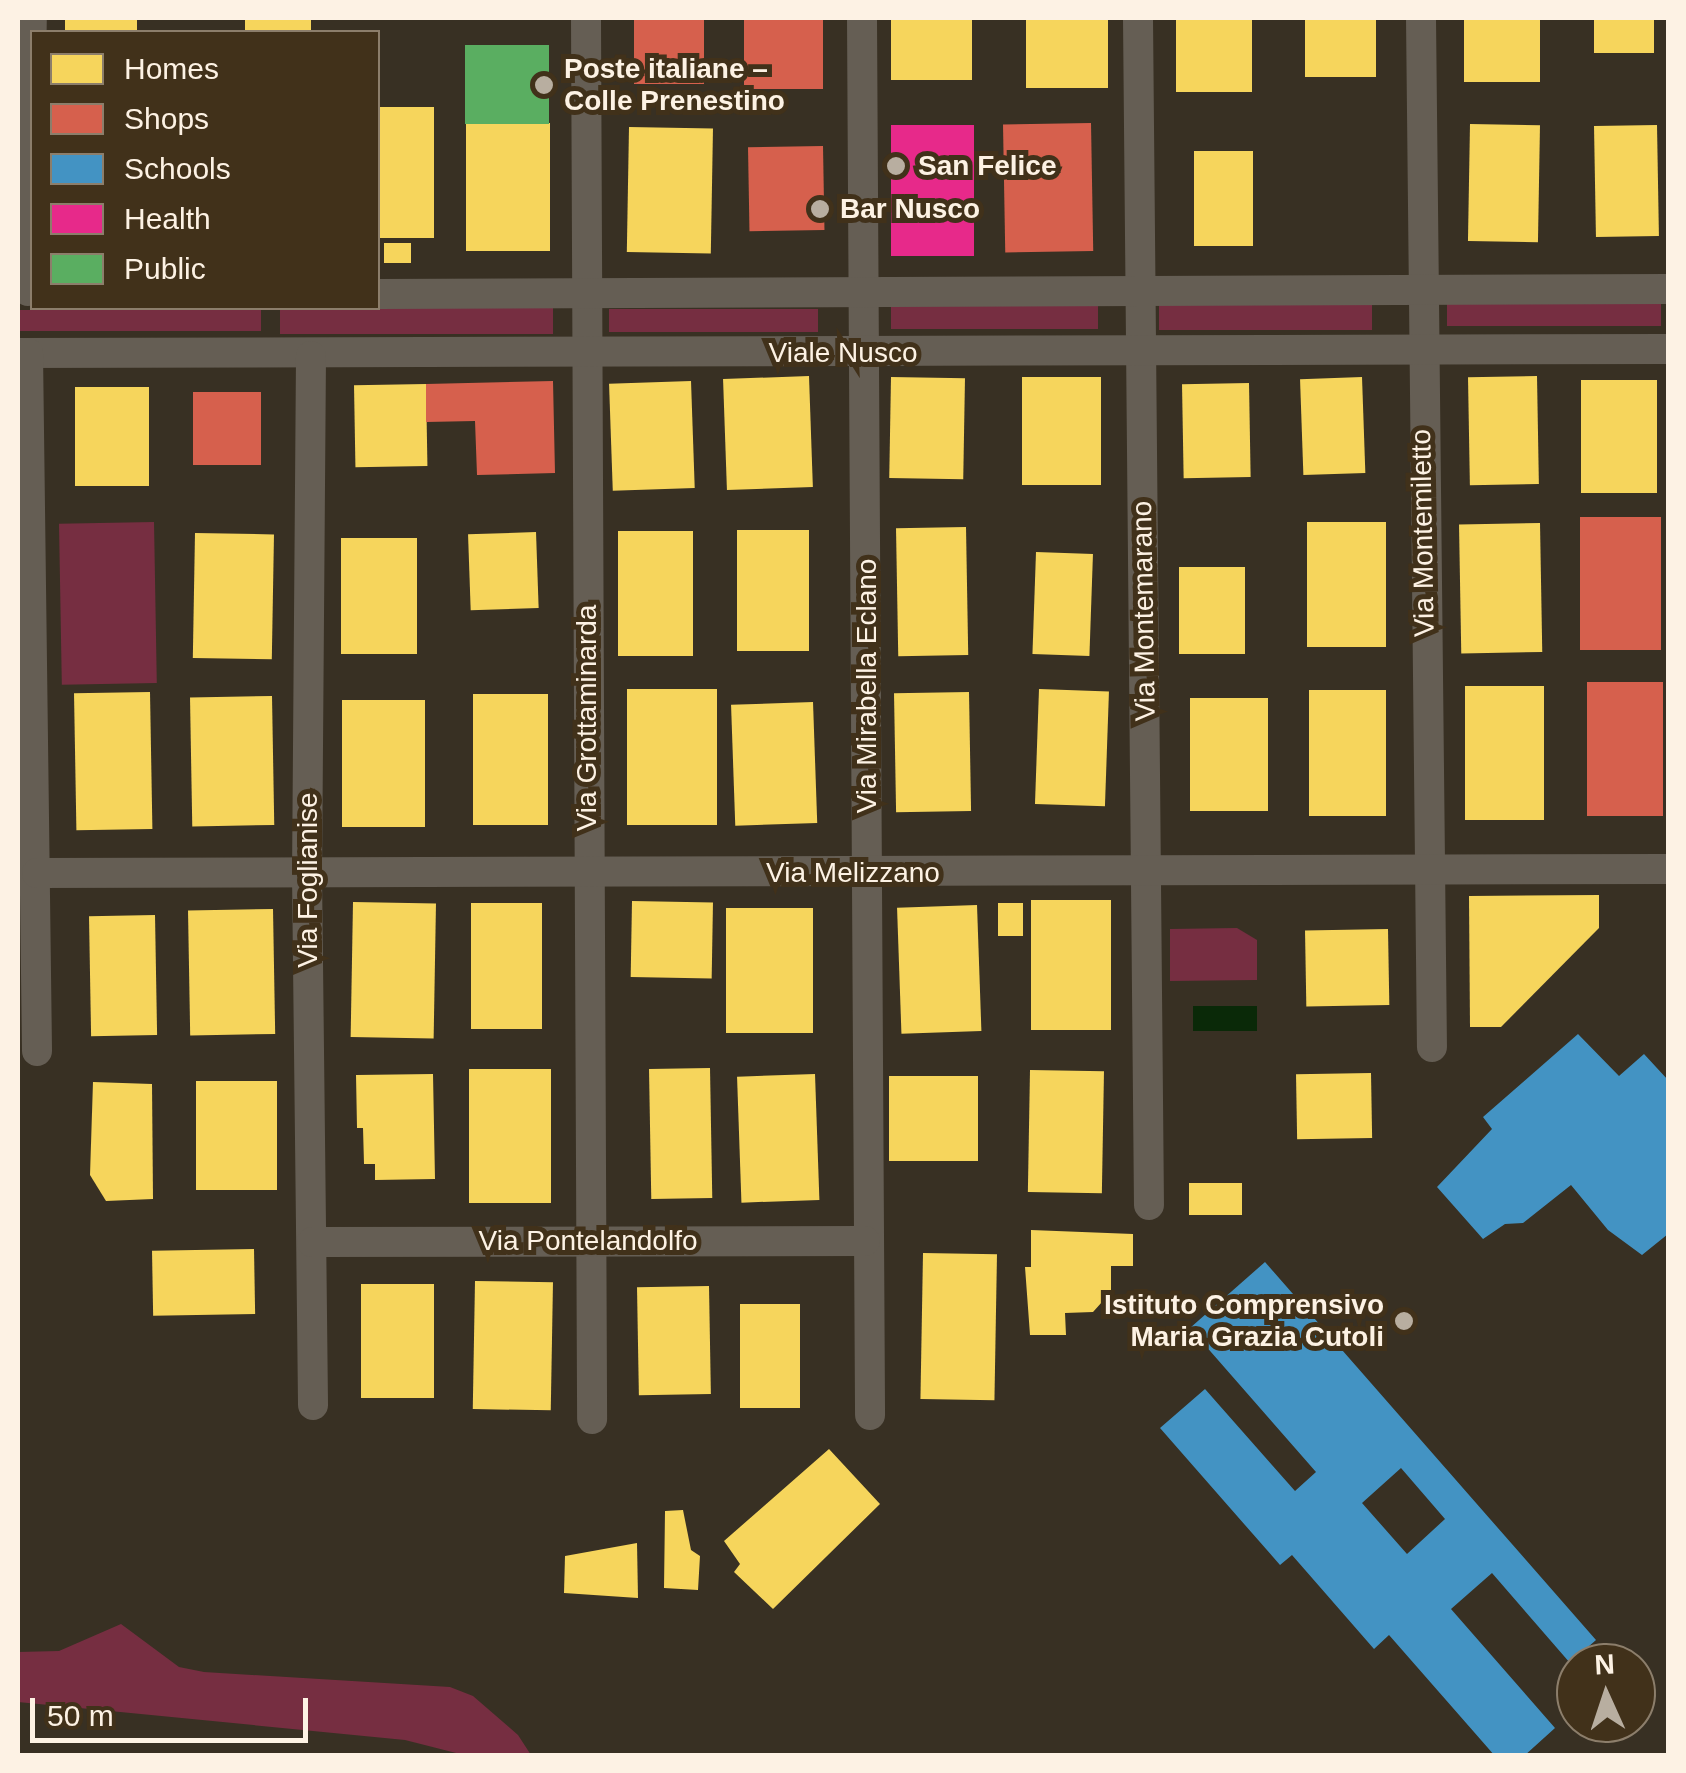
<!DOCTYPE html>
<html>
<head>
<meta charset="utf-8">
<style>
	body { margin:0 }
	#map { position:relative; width:1686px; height:1773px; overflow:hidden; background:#383023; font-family:Arial,sans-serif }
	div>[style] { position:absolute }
	.green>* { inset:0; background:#762e41; transform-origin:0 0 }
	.water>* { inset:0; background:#0a2908; transform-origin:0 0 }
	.homes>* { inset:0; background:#f6d55c; transform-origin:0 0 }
	.shops>* { inset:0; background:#d6604d; transform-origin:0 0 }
	.schools>* { inset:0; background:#4393c3 }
	.health>* { inset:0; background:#e7298a; transform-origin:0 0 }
	.public>* { inset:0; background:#5aae61; transform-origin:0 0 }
	.street>* { height:30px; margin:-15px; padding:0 15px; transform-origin:15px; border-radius:15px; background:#655e54 }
	.dots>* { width:28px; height:28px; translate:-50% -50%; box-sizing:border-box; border:5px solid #41311a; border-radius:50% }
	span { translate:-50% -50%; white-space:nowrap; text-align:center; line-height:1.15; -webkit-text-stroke:10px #41311a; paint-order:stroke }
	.poi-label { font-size:28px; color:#fdf2e4; font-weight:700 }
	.left { translate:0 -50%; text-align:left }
	.right { translate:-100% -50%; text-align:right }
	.street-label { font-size:28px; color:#fdf2e4 }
	.frame { position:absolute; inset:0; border:20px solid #fdf2e4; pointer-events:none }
	.legend { position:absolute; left:30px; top:30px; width:350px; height:280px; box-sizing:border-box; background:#41311a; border:2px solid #8c7e6b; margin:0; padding:12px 18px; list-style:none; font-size:30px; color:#fdf2e4 }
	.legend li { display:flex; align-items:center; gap:20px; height:50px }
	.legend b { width:50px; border:2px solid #8c7e6b }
	.north { position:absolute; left:1556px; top:1643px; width:100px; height:100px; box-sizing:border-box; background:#41311a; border:2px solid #8c7e6b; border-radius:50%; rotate:357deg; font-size:28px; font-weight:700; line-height:40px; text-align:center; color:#fdf2e4 }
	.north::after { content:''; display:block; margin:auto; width:35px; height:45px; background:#b8aea0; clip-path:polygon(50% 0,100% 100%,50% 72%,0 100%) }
	.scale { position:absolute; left:30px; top:1698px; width:278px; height:45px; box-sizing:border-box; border:5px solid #fdf2e4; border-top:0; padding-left:12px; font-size:30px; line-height:35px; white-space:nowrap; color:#fdf2e4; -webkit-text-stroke:8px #41311a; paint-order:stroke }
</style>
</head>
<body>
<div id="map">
	<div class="green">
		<div style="left:1661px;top:302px;width:24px;height:214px;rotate:90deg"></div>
		<div style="left:1372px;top:304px;width:26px;height:213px;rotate:90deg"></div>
		<div style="left:1098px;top:305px;width:24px;height:207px;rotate:90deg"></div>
		<div style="left:553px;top:308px;width:26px;height:273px;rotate:90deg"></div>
		<div style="left:818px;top:309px;width:23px;height:209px;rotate:90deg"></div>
		<div style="left:18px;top:310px;width:243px;height:21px"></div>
		<div style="left:154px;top:522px;width:161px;height:95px;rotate:89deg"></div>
		<div style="clip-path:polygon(1237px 928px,1257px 940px,1257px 980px,1170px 981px,1170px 929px)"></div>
		<div style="clip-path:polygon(121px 1624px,179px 1667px,204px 1672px,450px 1687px,473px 1696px,518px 1735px,531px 1755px,464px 1755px,405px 1740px,18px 1702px,18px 1652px,59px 1651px)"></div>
	</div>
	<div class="water">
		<div style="left:1193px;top:1006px;width:64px;height:25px"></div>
	</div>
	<div class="homes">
		<div style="left:245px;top:18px;width:66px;height:14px"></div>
		<div style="left:891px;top:18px;width:81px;height:62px"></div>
		<div style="left:1026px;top:18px;width:82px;height:70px"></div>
		<div style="left:1176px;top:18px;width:76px;height:74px"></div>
		<div style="left:1305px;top:18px;width:71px;height:59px"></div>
		<div style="left:1464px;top:18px;width:76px;height:64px"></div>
		<div style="left:1594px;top:18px;width:60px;height:35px"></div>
		<div style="left:65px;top:19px;width:72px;height:13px"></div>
		<div style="left:378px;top:107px;width:56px;height:131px"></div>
		<div style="left:550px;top:123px;width:128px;height:84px;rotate:90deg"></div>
		<div style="left:1470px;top:124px;width:70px;height:117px;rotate:1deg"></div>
		<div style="left:1657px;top:125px;width:111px;height:63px;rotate:89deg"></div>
		<div style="left:629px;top:127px;width:84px;height:125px;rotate:1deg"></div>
		<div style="left:1194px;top:151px;width:59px;height:95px"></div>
		<div style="left:384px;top:243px;width:27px;height:20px"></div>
		<div style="left:809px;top:376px;width:111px;height:86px;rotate:88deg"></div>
		<div style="left:1537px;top:376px;width:108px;height:69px;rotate:89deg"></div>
		<div style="left:891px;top:377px;width:74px;height:101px;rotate:1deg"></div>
		<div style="left:1101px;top:377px;width:108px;height:79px;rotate:90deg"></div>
		<div style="left:1362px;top:377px;width:96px;height:62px;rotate:88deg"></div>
		<div style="left:1581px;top:380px;width:76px;height:113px"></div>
		<div style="left:691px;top:381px;width:107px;height:82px;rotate:88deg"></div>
		<div style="left:1249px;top:383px;width:94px;height:67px;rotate:89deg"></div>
		<div style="left:426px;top:384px;width:82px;height:72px;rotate:89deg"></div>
		<div style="left:75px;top:387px;width:74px;height:99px"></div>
		<div style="left:1307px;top:522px;width:79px;height:125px"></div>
		<div style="left:1540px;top:523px;width:129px;height:81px;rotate:89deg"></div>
		<div style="left:966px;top:527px;width:128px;height:70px;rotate:89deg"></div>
		<div style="left:809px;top:530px;width:121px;height:72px;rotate:90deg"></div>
		<div style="left:693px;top:531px;width:125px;height:75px;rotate:90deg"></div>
		<div style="left:536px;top:532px;width:76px;height:68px;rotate:88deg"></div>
		<div style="left:195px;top:533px;width:79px;height:125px;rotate:1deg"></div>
		<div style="left:417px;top:538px;width:116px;height:76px;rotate:90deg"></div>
		<div style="left:1036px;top:552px;width:57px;height:102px;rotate:2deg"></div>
		<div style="left:1179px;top:567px;width:66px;height:87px"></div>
		<div style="left:1465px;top:686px;width:79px;height:134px"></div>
		<div style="left:717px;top:689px;width:136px;height:90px;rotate:90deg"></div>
		<div style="left:1039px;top:689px;width:70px;height:115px;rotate:2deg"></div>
		<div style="left:1309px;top:690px;width:77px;height:126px"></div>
		<div style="left:150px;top:692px;width:137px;height:76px;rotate:89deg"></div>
		<div style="left:969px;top:692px;width:119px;height:75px;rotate:89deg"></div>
		<div style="left:473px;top:694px;width:75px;height:131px"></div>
		<div style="left:272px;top:696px;width:129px;height:82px;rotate:89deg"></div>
		<div style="left:1190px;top:698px;width:78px;height:113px"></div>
		<div style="left:342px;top:700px;width:83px;height:127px"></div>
		<div style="left:813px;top:702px;width:121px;height:82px;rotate:88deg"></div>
		<div style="clip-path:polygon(1599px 895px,1599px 928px,1501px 1027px,1470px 1027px,1469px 896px)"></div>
		<div style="left:1031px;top:900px;width:80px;height:130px"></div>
		<div style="left:632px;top:901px;width:81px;height:76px;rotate:1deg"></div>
		<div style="left:353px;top:902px;width:83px;height:135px;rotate:1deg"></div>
		<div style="left:471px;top:903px;width:71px;height:126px"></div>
		<div style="left:1023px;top:903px;width:33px;height:25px;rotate:90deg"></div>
		<div style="left:977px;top:905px;width:126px;height:80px;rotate:88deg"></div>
		<div style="left:813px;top:908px;width:125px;height:87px;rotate:90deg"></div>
		<div style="left:273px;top:909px;width:125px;height:85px;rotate:89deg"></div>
		<div style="left:155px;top:915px;width:120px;height:66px;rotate:89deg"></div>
		<div style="left:1388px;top:929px;width:76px;height:83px;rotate:89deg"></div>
		<div style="left:710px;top:1068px;width:130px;height:61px;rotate:89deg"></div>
		<div style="left:469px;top:1069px;width:82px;height:134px"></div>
		<div style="left:1030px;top:1070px;width:74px;height:122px;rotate:1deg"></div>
		<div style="left:1371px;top:1073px;width:65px;height:75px;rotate:89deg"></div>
		<div style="clip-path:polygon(433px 1074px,435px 1179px,375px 1180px,375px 1164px,364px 1164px,363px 1128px,357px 1128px,356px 1075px)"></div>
		<div style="left:815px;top:1074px;width:126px;height:78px;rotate:88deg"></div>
		<div style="left:889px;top:1076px;width:89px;height:85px"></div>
		<div style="left:196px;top:1081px;width:81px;height:109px"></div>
		<div style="clip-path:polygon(93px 1082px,152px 1084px,153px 1199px,106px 1201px,90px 1175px)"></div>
		<div style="left:1189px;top:1183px;width:53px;height:32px"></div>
		<div style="clip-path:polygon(1031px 1230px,1133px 1234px,1133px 1266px,1111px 1266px,1111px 1292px,1093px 1312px,1065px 1313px,1066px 1335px,1030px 1335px,1025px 1267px,1031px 1267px)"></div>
		<div style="left:254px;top:1249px;width:65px;height:102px;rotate:89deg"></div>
		<div style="left:923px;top:1253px;width:74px;height:146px;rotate:1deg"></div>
		<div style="left:475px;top:1281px;width:78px;height:128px;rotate:1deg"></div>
		<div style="left:434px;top:1284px;width:114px;height:73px;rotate:90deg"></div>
		<div style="left:709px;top:1286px;width:108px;height:72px;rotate:89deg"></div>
		<div style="left:740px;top:1304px;width:60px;height:104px"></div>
		<div style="clip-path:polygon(829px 1449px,880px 1504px,773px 1609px,734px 1572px,740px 1564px,724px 1541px)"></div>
		<div style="clip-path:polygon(683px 1510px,691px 1550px,700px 1556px,698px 1590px,664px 1588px,665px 1511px)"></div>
		<div style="clip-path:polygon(637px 1543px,638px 1598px,564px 1593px,565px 1556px)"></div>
	</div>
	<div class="shops">
		<div style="left:634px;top:18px;width:70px;height:66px"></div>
		<div style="left:744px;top:18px;width:79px;height:71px"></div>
		<div style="left:1091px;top:123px;width:128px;height:88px;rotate:89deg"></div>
		<div style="left:823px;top:146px;width:84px;height:75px;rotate:89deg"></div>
		<div style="clip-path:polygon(553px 381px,555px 473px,477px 475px,475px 421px,426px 422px,426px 384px)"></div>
		<div style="left:193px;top:392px;width:68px;height:73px"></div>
		<div style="left:1661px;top:517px;width:133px;height:81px;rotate:90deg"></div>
		<div style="left:1663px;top:682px;width:134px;height:76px;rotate:90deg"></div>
	</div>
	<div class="schools">
		<div style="clip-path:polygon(1578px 1034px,1619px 1076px,1644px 1054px,1668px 1080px,1668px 1234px,1642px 1255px,1608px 1230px,1571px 1185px,1523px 1223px,1505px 1224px,1483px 1239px,1437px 1187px,1492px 1129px,1483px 1117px)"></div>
		<div style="clip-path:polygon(evenodd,1265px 1262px,1596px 1640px,1570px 1663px,1492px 1573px,1451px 1609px,1555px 1728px,1524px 1756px,1495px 1756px,1389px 1635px,1374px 1649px,1292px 1555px,1280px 1565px,1160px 1428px,1205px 1389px,1295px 1491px,1316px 1472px,1190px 1328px,1265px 1262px,1401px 1468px,1445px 1519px,1407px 1554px,1362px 1503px,1401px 1468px)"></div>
	</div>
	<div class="health">
		<div style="left:974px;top:125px;width:131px;height:83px;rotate:90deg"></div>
	</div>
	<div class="public">
		<div style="left:465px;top:45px;width:84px;height:79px"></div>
	</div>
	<div class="street">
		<div style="left:586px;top:18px;width:1401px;rotate:89.75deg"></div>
		<div style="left:862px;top:18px;width:1397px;rotate:89.67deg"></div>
		<div style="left:1138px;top:18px;width:1187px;rotate:89.47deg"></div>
		<div style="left:1421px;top:18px;width:1029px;rotate:89.39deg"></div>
		<div style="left:28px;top:291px;width:273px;rotate:-89.2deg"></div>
		<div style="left:378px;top:294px;width:1290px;rotate:-0.22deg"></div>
		<div style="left:18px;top:353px;width:1650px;rotate:-0.14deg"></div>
		<div style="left:28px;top:353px;width:698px;rotate:89.26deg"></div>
		<div style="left:311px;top:356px;width:518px;rotate:90.44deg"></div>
		<div style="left:307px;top:874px;width:531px;rotate:89.35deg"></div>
		<div style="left:37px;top:873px;width:1631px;rotate:-0.14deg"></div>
		<div style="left:312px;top:1242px;width:553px;rotate:-0.1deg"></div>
	</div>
	<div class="dots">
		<div style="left:544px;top:85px;background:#b8aea0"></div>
		<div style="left:896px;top:166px;background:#b8aea0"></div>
		<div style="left:820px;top:209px;background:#b8aea0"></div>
		<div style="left:1404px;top:1321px;background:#b8aea0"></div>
	</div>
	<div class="poi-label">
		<span class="left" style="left:564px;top:85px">Poste italiane –<br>Colle Prenestino</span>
		<span class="left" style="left:918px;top:166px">San Felice</span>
		<span class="left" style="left:840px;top:209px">Bar Nusco</span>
		<span class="right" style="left:1384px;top:1321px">Istituto Comprensivo<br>Maria Grazia Cutoli</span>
	</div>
	<div class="street-label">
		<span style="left:843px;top:353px">Viale Nusco</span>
		<span style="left:1423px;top:533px;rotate:-91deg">Via Montemiletto</span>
		<span style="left:1144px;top:611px;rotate:-91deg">Via Montemarano</span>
		<span style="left:867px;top:686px;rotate:-90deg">Via Mirabella Eclano</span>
		<span style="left:587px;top:718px;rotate:-90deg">Via Grottaminarda</span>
		<span style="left:853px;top:873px">Via Melizzano</span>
		<span style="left:308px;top:880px;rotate:-90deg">Via Foglianise</span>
		<span style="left:588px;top:1241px">Via Pontelandolfo</span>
	</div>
	<div class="frame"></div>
	<ul class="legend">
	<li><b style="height:28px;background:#f6d55c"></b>Homes</li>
	<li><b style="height:28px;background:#d6604d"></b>Shops</li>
	<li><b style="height:28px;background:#4393c3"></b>Schools</li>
	<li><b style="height:28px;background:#e7298a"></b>Health</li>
	<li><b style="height:28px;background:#5aae61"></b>Public</li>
	</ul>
	<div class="north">N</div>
	<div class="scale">50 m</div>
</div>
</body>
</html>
